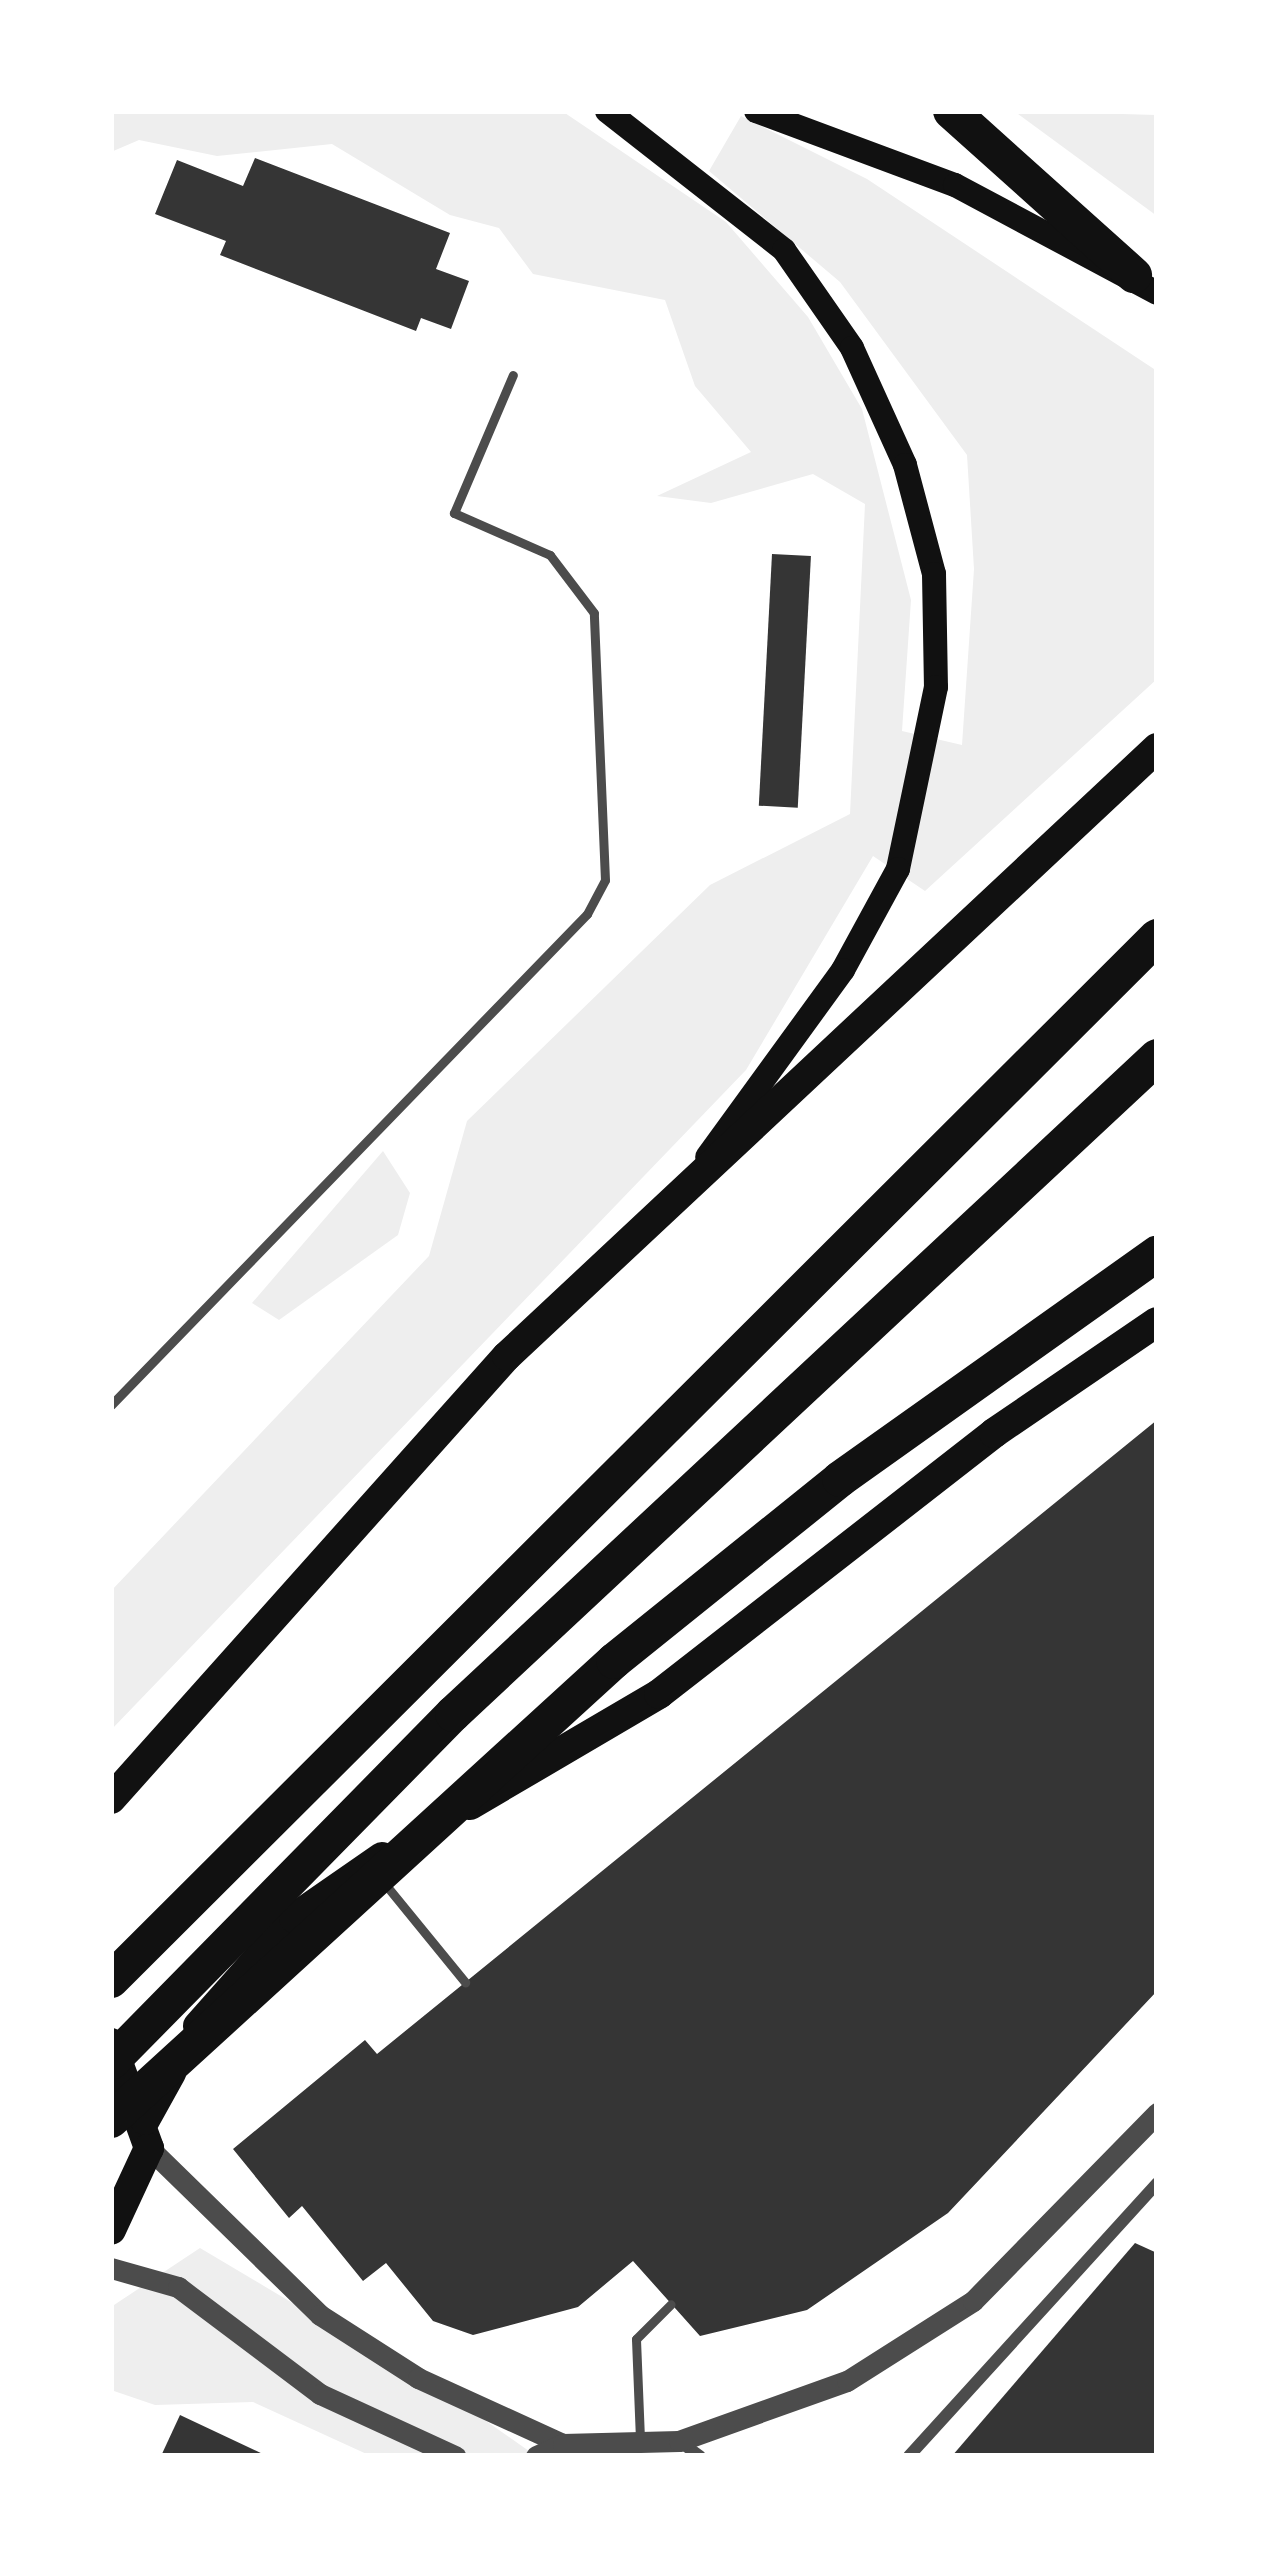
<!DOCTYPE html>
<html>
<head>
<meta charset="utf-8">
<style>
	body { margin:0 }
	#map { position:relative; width:1268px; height:2567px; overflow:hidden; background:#fff; font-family:Signika,sans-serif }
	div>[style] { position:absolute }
	.green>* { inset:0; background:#eee }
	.building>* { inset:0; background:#353535; transform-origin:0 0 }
	.service>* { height:9px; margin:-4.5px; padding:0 4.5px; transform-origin:4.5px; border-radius:4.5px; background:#4c4c4c }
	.minor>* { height:12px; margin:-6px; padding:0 6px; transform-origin:6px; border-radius:6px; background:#4c4c4c }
	.tertiary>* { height:21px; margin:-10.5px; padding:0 10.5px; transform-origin:10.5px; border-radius:10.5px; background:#4c4c4c }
	.secondary>* { height:24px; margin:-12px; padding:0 12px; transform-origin:12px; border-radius:12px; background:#111 }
	.primary>* { height:30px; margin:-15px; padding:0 15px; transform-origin:15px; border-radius:15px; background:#111 }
	.motorway>* { height:36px; margin:-18px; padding:0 18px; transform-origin:18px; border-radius:18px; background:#111 }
	span { translate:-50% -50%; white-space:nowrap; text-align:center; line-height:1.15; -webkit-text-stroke:9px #fff; paint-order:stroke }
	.frame { position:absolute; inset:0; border:114px solid #fff; pointer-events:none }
</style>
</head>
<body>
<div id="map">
	<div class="green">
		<div style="clip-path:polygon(111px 111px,562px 111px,726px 222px,808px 317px,862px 409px,911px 600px,902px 731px,962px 745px,974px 569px,967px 455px,840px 282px,709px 171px,741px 116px,867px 179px,1157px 371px,1157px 679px,925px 891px,873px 856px,746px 1070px,111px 1730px,111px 1591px,429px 1256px,467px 1121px,710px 885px,850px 814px,865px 504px,813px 474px,711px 503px,657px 496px,751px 452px,695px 386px,665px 300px,533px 274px,499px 228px,450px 215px,332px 144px,217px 156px,139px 140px,111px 152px)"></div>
		<div style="clip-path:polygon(1014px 111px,1157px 115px,1157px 216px)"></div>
		<div style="clip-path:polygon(383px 1151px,410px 1193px,398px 1235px,279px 1320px,252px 1303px)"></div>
		<div style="clip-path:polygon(200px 2248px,459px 2402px,536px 2456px,371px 2456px,253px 2402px,155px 2405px,111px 2390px,111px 2307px)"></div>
	</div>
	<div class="building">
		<div style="clip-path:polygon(255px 158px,450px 233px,436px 269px,469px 281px,451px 329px,421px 318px,416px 331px,220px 255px,226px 241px,155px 214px,177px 160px,243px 186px)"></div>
		<div style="left:772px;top:554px;width:39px;height:252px;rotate:3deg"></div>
		<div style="clip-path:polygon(1157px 1420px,1157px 1991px,948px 2213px,807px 2310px,700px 2336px,633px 2261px,578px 2307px,473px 2335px,433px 2321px,386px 2263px,363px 2281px,302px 2206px,289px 2218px,233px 2149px,365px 2040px,377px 2054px)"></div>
		<div style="clip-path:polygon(1135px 2243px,1157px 2253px,1157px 2456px,952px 2456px)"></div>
		<div style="clip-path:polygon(180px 2415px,267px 2456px,161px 2456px)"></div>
	</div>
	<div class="service">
		<div style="left:111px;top:1405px;width:684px;rotate:-45.89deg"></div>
		<div style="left:587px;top:914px;width:38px;rotate:-62deg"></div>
		<div style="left:605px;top:880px;width:267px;rotate:-92.4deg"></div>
		<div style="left:594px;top:613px;width:73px;rotate:-127.2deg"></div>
		<div style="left:550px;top:555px;width:105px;rotate:-156.4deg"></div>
		<div style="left:454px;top:513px;width:150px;rotate:-66.9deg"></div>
		<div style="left:385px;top:1884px;width:127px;rotate:50.8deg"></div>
		<div style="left:640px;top:2439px;width:100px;rotate:-92.3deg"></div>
		<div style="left:636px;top:2339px;width:49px;rotate:-45deg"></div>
	</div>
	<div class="minor">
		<div style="left:679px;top:2441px;width:26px;rotate:36deg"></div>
		<div style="left:909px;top:2456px;width:369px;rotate:-47.7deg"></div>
	</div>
	<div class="tertiary">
		<div style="left:149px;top:2148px;width:239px;rotate:44.3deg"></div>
		<div style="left:320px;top:2315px;width:117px;rotate:32.7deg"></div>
		<div style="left:418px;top:2378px;width:159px;rotate:24.5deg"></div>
		<div style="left:111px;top:2268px;width:70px;rotate:15.8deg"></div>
		<div style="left:178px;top:2287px;width:178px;rotate:37deg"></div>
		<div style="left:320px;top:2394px;width:149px;rotate:24.7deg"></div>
		<div style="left:536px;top:2456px;width:30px;rotate:-24deg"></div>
		<div style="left:563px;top:2444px;width:116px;rotate:-1.5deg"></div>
		<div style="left:679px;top:2441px;width:178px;rotate:-19.7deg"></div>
		<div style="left:847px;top:2381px;width:149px;rotate:-32.4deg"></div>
		<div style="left:973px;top:2301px;width:263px;rotate:-45.6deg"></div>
	</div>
	<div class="secondary">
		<div style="left:607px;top:111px;width:225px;rotate:38.1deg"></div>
		<div style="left:784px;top:250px;width:119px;rotate:55.2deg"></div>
		<div style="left:852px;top:348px;width:128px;rotate:65.6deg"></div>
		<div style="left:905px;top:465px;width:113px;rotate:75.1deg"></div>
		<div style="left:934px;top:574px;width:113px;rotate:89deg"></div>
		<div style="left:936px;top:687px;width:186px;rotate:101.8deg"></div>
		<div style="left:898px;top:869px;width:115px;rotate:118.6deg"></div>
		<div style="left:843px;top:970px;width:231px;rotate:126deg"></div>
		<div style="left:756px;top:111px;width:212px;rotate:20.4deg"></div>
		<div style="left:955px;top:185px;width:229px;rotate:28.1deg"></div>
	</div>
	<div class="primary">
		<div style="left:111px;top:1799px;width:594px;rotate:-48.21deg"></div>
		<div style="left:507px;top:1356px;width:890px;rotate:-43.09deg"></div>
		<div style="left:470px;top:1805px;width:219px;rotate:-30.4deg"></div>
		<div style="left:659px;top:1694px;width:425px;rotate:-37.9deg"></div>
		<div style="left:994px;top:1433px;width:197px;rotate:-34.3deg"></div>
		<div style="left:198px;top:2026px;width:144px;rotate:-48.4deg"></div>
		<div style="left:294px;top:1918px;width:107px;rotate:-34.7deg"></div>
		<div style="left:111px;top:2043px;width:112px;rotate:70.1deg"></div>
		<div style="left:149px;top:2148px;width:90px;rotate:114.9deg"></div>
		<div style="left:145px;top:2120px;width:54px;rotate:-61deg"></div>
	</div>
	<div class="motorway">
		<div style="left:951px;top:111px;width:246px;rotate:41.9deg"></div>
		<div style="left:111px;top:1980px;width:1477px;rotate:-44.92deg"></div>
		<div style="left:111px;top:2062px;width:488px;rotate:-45.5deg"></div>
		<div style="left:453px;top:1714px;width:963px;rotate:-43.02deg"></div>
		<div style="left:111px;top:2120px;width:681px;rotate:-42.38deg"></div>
		<div style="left:614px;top:1661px;width:290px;rotate:-38.8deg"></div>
		<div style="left:840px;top:1479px;width:389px;rotate:-35.4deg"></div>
	</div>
	<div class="frame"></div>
</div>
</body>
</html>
